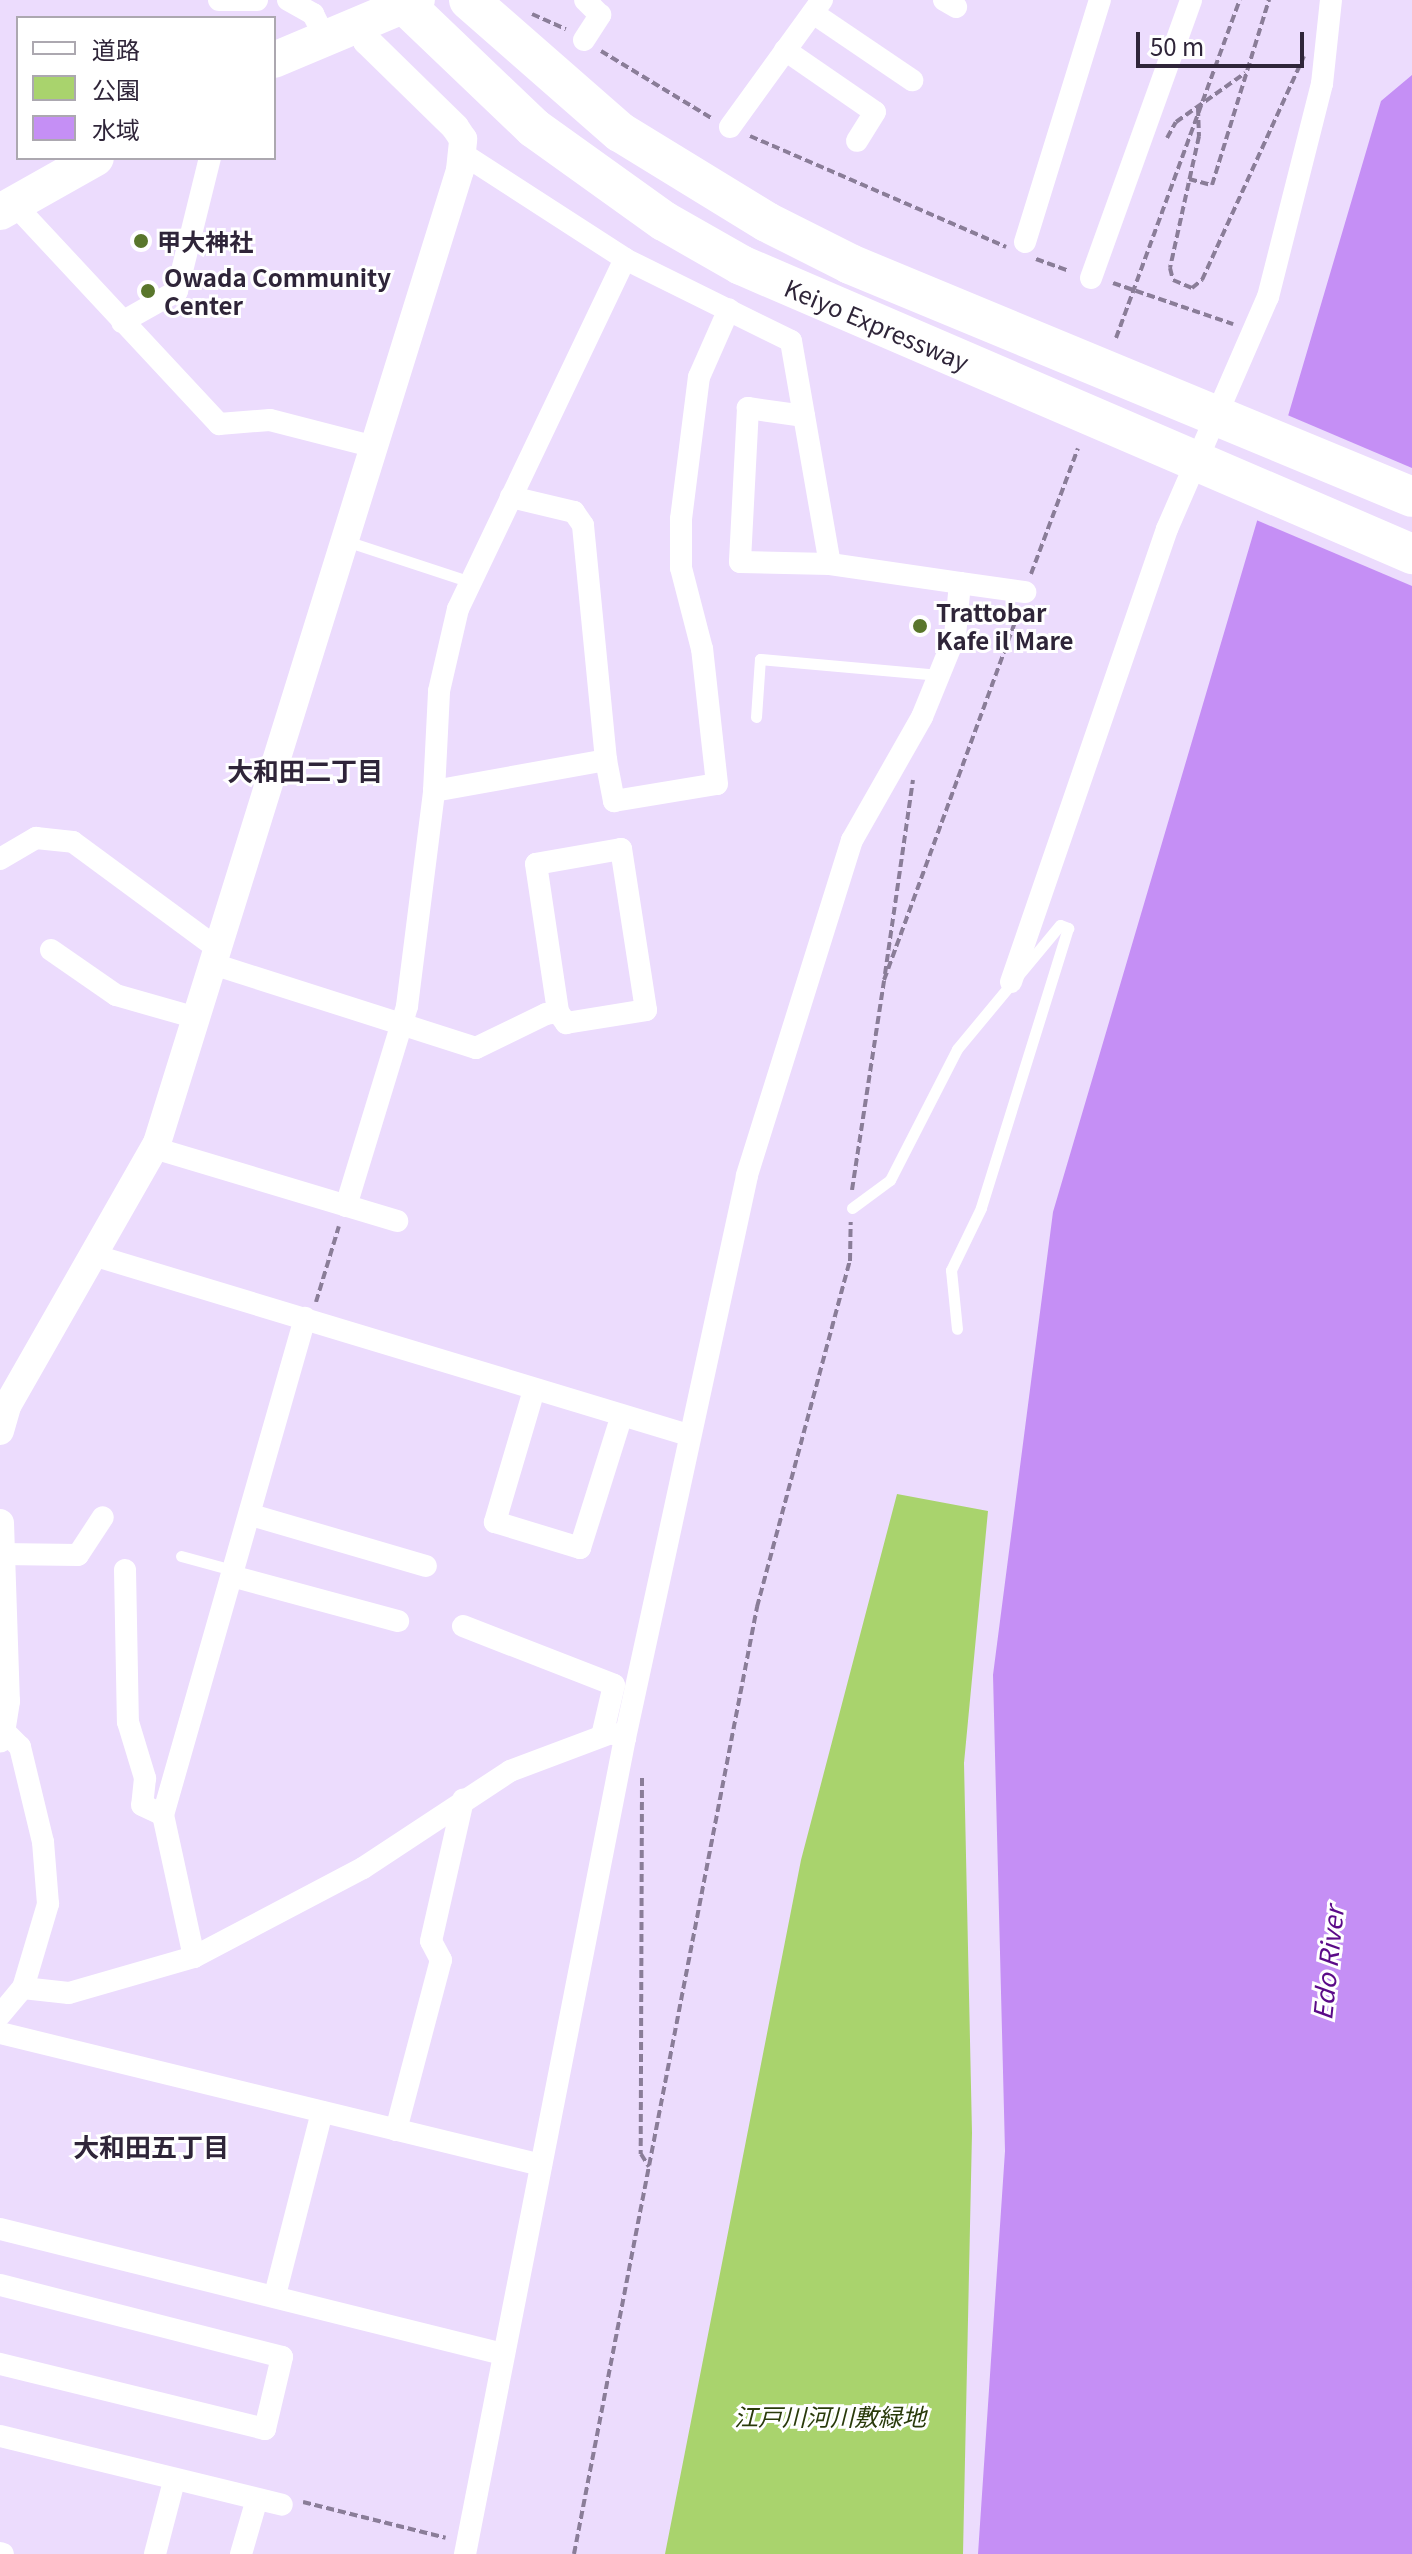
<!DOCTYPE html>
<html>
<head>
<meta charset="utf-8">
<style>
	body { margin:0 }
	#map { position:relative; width:1412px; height:2554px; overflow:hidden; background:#ecdcfd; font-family:Georgia,"Noto Sans JP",serif }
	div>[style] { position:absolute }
	.green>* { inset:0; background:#a9d36d }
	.water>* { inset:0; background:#c58ff5 }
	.pier>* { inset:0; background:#ecdcfd }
	.path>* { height:4px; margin-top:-2px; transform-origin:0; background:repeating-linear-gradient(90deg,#8a7d98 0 8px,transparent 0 12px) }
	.service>* { height:11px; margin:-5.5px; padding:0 5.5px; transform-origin:5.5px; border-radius:5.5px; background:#fff }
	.minor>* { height:22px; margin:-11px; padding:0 11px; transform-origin:11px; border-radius:11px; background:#fff }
	.tertiary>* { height:28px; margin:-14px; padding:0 14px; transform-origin:14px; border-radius:14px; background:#fff }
	.primary>* { height:36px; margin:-18px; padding:0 18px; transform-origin:18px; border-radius:18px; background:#fff }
	.motorway>* { height:40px; margin:-20px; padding:0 20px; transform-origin:20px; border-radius:20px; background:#fff }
	.dots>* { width:22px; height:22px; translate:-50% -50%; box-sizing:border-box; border:4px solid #fff; border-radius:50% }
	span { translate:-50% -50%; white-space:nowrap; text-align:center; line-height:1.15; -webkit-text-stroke:6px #fff; paint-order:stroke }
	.poi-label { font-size:24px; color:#2f2539; font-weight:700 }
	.left { translate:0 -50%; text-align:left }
	.street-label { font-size:24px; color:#2f2539 }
	.park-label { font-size:24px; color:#293a0a; font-style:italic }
	.neighbourhood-label { font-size:26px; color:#2f2539; font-weight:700 }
	.water-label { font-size:26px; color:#5b0a88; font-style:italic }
	.legend { position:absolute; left:16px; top:16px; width:260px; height:144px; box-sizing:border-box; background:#fff; border:2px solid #aca8b0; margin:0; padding:10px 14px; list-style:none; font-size:24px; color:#2f2539 }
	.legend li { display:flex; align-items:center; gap:16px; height:40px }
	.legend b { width:40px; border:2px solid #aca8b0 }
	.scale { position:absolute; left:1136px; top:32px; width:168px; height:36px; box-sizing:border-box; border:4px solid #2f2539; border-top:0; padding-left:10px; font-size:24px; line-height:28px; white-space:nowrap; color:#2f2539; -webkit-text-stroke:6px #fff; paint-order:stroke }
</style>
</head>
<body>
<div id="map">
	<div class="green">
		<div style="clip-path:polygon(897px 1494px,988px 1511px,964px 1763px,972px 2133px,963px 2554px,665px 2554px,801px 1860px)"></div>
	</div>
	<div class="water">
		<div style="clip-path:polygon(1412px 75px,1412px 2554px,978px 2554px,1005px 2151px,993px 1675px,1053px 1212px,1381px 101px)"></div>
	</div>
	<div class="pier">
		<div style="clip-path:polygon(1285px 414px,1412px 468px,1412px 586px,1254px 519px)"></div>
	</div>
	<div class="path">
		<div style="left:532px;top:14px;width:37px;rotate:24deg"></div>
		<div style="left:601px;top:51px;width:131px;rotate:31.3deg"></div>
		<div style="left:1198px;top:108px;width:28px;rotate:88deg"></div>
		<div style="left:1199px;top:136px;width:135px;rotate:102.4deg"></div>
		<div style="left:1170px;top:268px;width:12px;rotate:76deg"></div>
		<div style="left:1173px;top:280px;width:21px;rotate:23deg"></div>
		<div style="left:1192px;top:288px;width:13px;rotate:-39deg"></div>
		<div style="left:1202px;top:280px;width:246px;rotate:-65.5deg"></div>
		<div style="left:750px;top:136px;width:279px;rotate:23.4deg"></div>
		<div style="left:1167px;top:138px;width:18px;rotate:-61deg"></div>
		<div style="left:1176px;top:122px;width:85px;rotate:-35.4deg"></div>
		<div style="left:1189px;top:179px;width:24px;rotate:15deg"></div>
		<div style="left:1212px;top:185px;width:194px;rotate:-72.9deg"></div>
		<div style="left:1036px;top:259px;width:35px;rotate:20deg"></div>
		<div style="left:1113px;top:283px;width:127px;rotate:18.9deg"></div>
		<div style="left:1116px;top:338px;width:360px;rotate:-69.9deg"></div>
		<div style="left:1031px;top:574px;width:134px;rotate:-69.5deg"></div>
		<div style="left:885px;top:974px;width:196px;rotate:-81.8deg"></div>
		<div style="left:852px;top:1190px;width:212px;rotate:-81.3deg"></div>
		<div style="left:884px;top:980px;width:391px;rotate:-69.9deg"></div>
		<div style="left:316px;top:1302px;width:79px;rotate:-73.2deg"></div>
		<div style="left:642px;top:1778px;width:376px;rotate:90.2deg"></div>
		<div style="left:641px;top:2154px;width:15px;rotate:58deg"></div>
		<div style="left:303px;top:2502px;width:147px;rotate:14.1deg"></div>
		<div style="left:574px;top:2554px;width:965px;rotate:-79.06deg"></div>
		<div style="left:757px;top:1607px;width:358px;rotate:-75deg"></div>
		<div style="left:850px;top:1261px;width:39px;rotate:-89deg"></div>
	</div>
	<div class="service">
		<div style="left:346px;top:541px;width:132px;rotate:18.2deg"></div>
		<div style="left:756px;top:717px;width:58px;rotate:-86.1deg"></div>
		<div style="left:760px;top:659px;width:180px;rotate:5.1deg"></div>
		<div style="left:852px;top:1208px;width:47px;rotate:-36.4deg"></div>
		<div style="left:890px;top:1180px;width:147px;rotate:-62.9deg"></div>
		<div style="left:957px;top:1049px;width:161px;rotate:-50.3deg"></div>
		<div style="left:1060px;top:925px;width:9px;rotate:21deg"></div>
		<div style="left:1068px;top:928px;width:293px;rotate:107.3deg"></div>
		<div style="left:981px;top:1208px;width:69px;rotate:115.8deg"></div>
		<div style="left:951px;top:1270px;width:59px;rotate:84.2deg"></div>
		<div style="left:181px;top:1556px;width:57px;rotate:15.3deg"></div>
	</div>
	<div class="minor">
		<div style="left:219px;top:0;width:38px"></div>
		<div style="left:288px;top:0;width:29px;rotate:29deg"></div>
		<div style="left:313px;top:14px;width:25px;rotate:63deg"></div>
		<div style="left:944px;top:0;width:14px;rotate:30deg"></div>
		<div style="left:813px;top:13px;width:120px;rotate:34.1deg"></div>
		<div style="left:584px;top:40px;width:30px;rotate:-57deg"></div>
		<div style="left:600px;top:15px;width:21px;rotate:-135deg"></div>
		<div style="left:785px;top:50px;width:109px;rotate:34.6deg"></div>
		<div style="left:875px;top:112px;width:34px;rotate:122deg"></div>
		<div style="left:730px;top:127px;width:157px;rotate:-54.1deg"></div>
		<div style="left:463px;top:154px;width:193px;rotate:32.9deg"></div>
		<div style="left:625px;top:259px;width:185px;rotate:26.3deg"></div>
		<div style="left:791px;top:341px;width:226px;rotate:80.1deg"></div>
		<div style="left:830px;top:564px;width:131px;rotate:8.3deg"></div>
		<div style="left:960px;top:583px;width:53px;rotate:95.4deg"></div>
		<div style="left:955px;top:636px;width:87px;rotate:112.2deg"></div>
		<div style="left:922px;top:717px;width:142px;rotate:119.6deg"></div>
		<div style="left:852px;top:840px;width:352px;rotate:107.4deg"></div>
		<div style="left:747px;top:1176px;width:575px;rotate:102.25deg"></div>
		<div style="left:625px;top:1738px;width:832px;rotate:101.09deg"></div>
		<div style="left:14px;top:204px;width:301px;rotate:47deg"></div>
		<div style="left:219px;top:424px;width:51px;rotate:-4.5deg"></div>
		<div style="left:270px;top:420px;width:104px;rotate:14.4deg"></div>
		<div style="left:1025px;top:242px;width:253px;rotate:-72.8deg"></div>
		<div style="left:1091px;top:278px;width:295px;rotate:-70.2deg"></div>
		<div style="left:122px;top:322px;width:63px;rotate:-29.4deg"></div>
		<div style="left:177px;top:291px;width:137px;rotate:-76.1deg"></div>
		<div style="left:804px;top:416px;width:57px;rotate:-171.9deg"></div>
		<div style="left:748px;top:408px;width:154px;rotate:93deg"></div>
		<div style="left:740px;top:562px;width:90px;rotate:1.3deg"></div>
		<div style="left:960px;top:583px;width:66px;rotate:7.9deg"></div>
		<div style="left:606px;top:760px;width:42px;rotate:79deg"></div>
		<div style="left:614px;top:801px;width:104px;rotate:-9.4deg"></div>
		<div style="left:717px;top:784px;width:136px;rotate:-96.3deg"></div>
		<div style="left:702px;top:649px;width:84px;rotate:-104.5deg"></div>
		<div style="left:681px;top:568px;width:49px;rotate:-90deg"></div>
		<div style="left:681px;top:519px;width:143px;rotate:-82.8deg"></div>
		<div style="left:699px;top:377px;width:74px;rotate:-66.2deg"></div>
		<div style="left:434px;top:791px;width:100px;rotate:-87.1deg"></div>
		<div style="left:439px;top:691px;width:84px;rotate:-77deg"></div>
		<div style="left:458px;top:609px;width:388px;rotate:-64.5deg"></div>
		<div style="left:0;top:859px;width:42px;rotate:-30.3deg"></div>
		<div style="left:36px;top:838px;width:37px;rotate:6deg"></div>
		<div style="left:73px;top:842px;width:179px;rotate:36.4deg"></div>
		<div style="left:51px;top:950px;width:79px;rotate:34.7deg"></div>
		<div style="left:116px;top:995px;width:84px;rotate:15.9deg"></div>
		<div style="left:213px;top:964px;width:276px;rotate:17.7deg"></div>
		<div style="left:476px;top:1048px;width:78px;rotate:-25.9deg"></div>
		<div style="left:546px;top:1014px;width:12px;rotate:-9deg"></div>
		<div style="left:558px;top:1012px;width:14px;rotate:54deg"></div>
		<div style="left:566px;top:1023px;width:81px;rotate:-9.2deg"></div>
		<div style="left:646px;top:1010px;width:163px;rotate:-98.8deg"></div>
		<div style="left:621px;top:849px;width:86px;rotate:170deg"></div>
		<div style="left:536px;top:864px;width:150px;rotate:81.5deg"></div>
		<div style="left:1011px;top:982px;width:479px;rotate:-71deg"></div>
		<div style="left:1167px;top:529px;width:253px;rotate:-66.5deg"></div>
		<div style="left:1268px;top:297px;width:220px;rotate:-75.8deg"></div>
		<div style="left:1322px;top:84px;width:84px;rotate:-83.9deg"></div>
		<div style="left:154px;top:1148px;width:254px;rotate:16.7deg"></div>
		<div style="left:346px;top:1206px;width:209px;rotate:-73deg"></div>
		<div style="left:407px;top:1006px;width:217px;rotate:-82.8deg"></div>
		<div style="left:434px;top:791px;width:175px;rotate:-10.2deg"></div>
		<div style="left:606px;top:760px;width:236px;rotate:-95.6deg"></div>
		<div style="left:583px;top:525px;width:16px;rotate:-125deg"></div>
		<div style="left:574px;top:512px;width:65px;rotate:-166.6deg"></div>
		<div style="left:93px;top:1255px;width:615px;rotate:16.82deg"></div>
		<div style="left:534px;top:1390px;width:138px;rotate:106.5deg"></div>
		<div style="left:495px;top:1522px;width:89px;rotate:17deg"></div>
		<div style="left:580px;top:1548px;width:136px;rotate:-72.5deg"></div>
		<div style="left:255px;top:1516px;width:178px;rotate:16.3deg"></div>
		<div style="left:1px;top:1554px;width:77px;rotate:0.7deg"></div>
		<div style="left:78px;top:1555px;width:45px;rotate:-56.7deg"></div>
		<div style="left:125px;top:1570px;width:152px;rotate:88.9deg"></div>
		<div style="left:128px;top:1722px;width:59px;rotate:73.1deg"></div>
		<div style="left:145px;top:1778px;width:27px;rotate:96deg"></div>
		<div style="left:142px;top:1805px;width:23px;rotate:25deg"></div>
		<div style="left:235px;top:1577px;width:169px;rotate:15.1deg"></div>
		<div style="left:463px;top:1626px;width:162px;rotate:21.3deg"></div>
		<div style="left:614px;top:1685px;width:52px;rotate:103.2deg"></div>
		<div style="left:194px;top:1957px;width:145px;rotate:-102.3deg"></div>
		<div style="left:163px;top:1815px;width:517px;rotate:-74.05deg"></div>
		<div style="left:23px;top:1988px;width:46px;rotate:6.2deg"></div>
		<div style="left:69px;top:1993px;width:130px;rotate:-16.1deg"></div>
		<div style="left:194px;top:1957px;width:191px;rotate:-27.8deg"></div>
		<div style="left:363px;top:1868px;width:176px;rotate:-33.4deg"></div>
		<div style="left:510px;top:1771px;width:108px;rotate:-20.6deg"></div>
		<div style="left:611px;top:1733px;width:15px;rotate:20deg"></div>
		<div style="left:0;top:2015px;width:35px;rotate:-50deg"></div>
		<div style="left:23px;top:1988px;width:88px;rotate:-73.4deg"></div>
		<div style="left:48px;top:1904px;width:62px;rotate:-94.6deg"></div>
		<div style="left:43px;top:1842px;width:98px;rotate:-103.6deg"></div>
		<div style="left:20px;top:1747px;width:25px;rotate:-135deg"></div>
		<div style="left:0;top:2033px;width:557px;rotate:13.71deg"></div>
		<div style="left:396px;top:2130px;width:176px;rotate:-75.2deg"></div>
		<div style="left:441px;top:1960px;width:21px;rotate:-118deg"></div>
		<div style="left:431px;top:1941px;width:145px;rotate:-77.2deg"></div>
		<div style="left:0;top:2229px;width:518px;rotate:13.96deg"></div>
		<div style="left:0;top:2285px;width:291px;rotate:14.3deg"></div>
		<div style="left:282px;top:2357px;width:74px;rotate:103.3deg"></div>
		<div style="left:265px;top:2429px;width:273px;rotate:-166.2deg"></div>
		<div style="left:275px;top:2295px;width:189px;rotate:-75.6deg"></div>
		<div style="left:0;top:2436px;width:290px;rotate:13.7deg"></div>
		<div style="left:0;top:2553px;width:3px;rotate:18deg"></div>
		<div style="left:155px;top:2554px;width:75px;rotate:-75.4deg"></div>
		<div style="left:241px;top:2554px;width:57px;rotate:-73.8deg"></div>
	</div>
	<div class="tertiary">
		<div style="left:0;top:1431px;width:26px;rotate:-74deg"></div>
		<div style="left:7px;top:1406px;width:303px;rotate:-60.3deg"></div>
		<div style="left:157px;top:1143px;width:1019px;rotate:-72.7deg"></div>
		<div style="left:460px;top:170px;width:31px;rotate:-84deg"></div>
		<div style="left:463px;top:139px;width:14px;rotate:-124deg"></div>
		<div style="left:455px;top:127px;width:123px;rotate:-135.7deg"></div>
		<div style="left:367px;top:41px;width:21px;rotate:-113deg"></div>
		<div style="left:0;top:1523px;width:178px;rotate:88.1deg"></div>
		<div style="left:6px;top:1701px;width:38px;rotate:99deg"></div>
	</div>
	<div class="primary">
		<div style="left:274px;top:60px;width:155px;rotate:-22.8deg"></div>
		<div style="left:0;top:212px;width:110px;rotate:-29.4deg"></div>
	</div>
	<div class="motorway">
		<div style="left:400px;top:0;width:185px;rotate:43.7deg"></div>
		<div style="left:534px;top:128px;width:160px;rotate:35.6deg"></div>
		<div style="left:664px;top:221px;width:89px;rotate:29.7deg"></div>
		<div style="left:741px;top:265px;width:731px;rotate:23.3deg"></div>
		<div style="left:469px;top:0;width:201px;rotate:41.2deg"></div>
		<div style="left:620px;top:132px;width:172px;rotate:31.5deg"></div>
		<div style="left:767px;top:222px;width:93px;rotate:26.8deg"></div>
		<div style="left:850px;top:264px;width:608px;rotate:22.52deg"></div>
	</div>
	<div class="dots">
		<div style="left:141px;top:241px;background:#59762b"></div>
		<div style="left:148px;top:291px;background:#59762b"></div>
		<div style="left:920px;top:626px;background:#59762b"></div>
	</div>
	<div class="poi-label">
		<span class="left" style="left:157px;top:241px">甲大神社</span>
		<span class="left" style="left:164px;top:291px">Owada Community<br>Center</span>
		<span class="left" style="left:936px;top:626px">Trattobar<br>Kafe il Mare</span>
	</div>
	<div class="street-label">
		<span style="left:877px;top:324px;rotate:23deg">Keiyo Expressway</span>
	</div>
	<div class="park-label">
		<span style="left:830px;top:2416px">江戸川河川敷緑地</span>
	</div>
	<div class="neighbourhood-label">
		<span style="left:305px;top:770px">大和田二丁目</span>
		<span style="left:151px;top:2146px">大和田五丁目</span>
	</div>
	<div class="water-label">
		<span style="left:1327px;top:1963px;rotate:-84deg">Edo River</span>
	</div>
	<ul class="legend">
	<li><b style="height:10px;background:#fff"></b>道路</li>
	<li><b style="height:22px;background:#a9d36d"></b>公園</li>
	<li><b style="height:22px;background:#c58ff5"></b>水域</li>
	</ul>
	<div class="scale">50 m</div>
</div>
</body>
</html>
